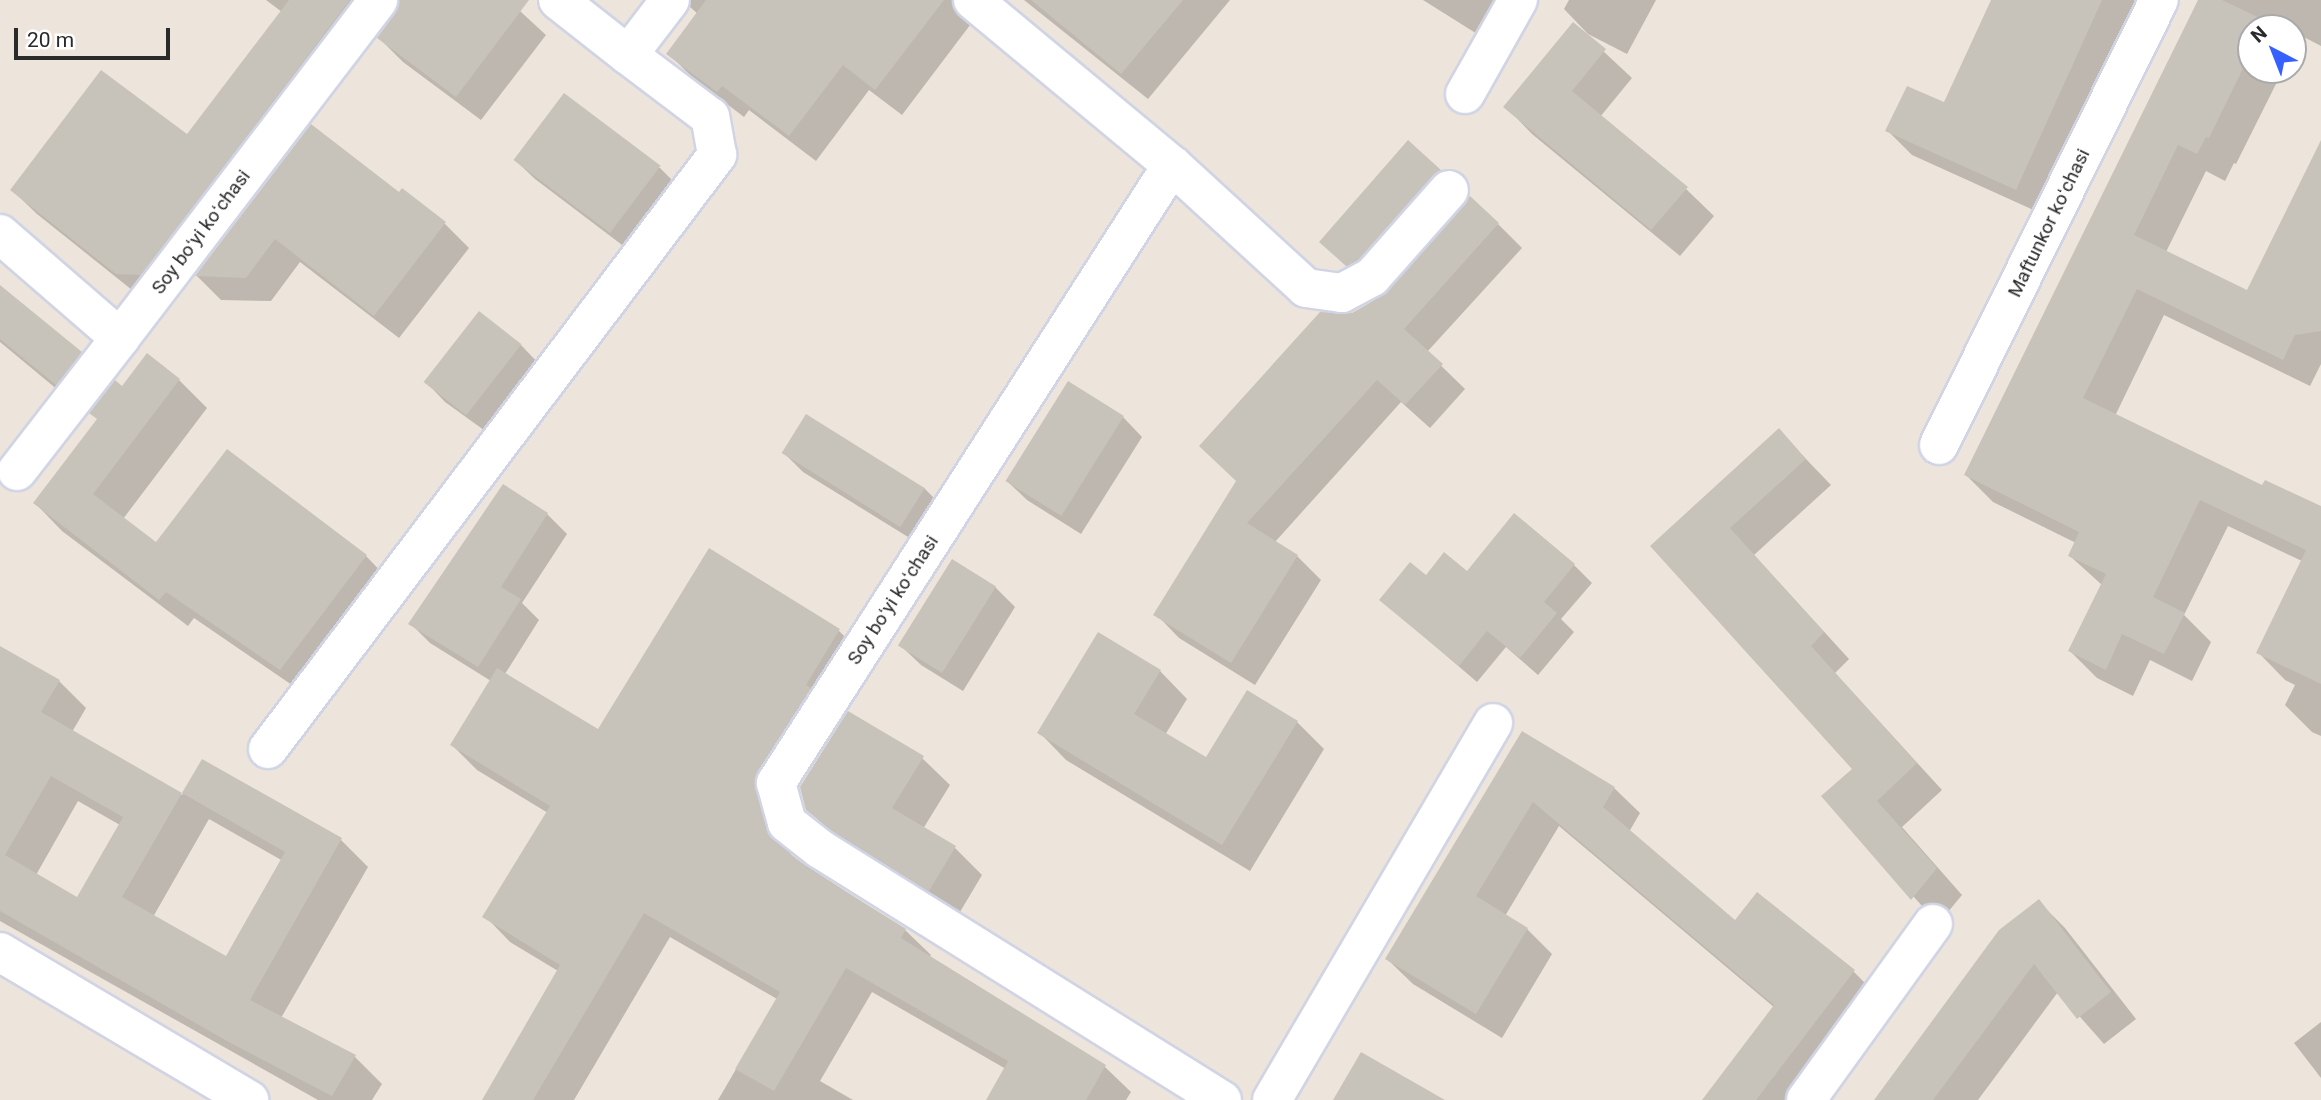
<!DOCTYPE html>
<html>
<head>
<meta charset="utf-8">
<style>
	body { margin:0 }
	#map { position:relative; width:2321px; height:1100px; overflow:hidden; background:#ede5db; font-family:Roboto,sans-serif }
	div>[style] { position:absolute }
	.shadow>* { inset:0; background:#0003 }
	.building>* { inset:0; background:#c8c3ba; transform-origin:0 0 }
	.roads { filter:drop-shadow(2px 0 #d0d4e4) drop-shadow(-2px 0 #d0d4e4) drop-shadow(0 2px #d0d4e4) drop-shadow(0 -2px #d0d4e4) }
	.minor>* { height:38px; margin:-19px; padding:0 19px; transform-origin:19px; border-radius:19px; background:#fff }
	span { translate:-50% -50%; white-space:nowrap; text-align:center; line-height:1.15; -webkit-text-stroke:5px #fff; paint-order:stroke }
	.street-label { font-size:19px; color:#2a2a2a }
	.north { position:absolute; left:2237px; top:14px; width:70px; height:70px; box-sizing:border-box; background:#fff; border:2px solid #aaa; border-radius:50%; rotate:318deg; font-size:19px; font-weight:700; line-height:28px; text-align:center; color:#2a2a2a }
	.north::after { content:''; display:block; margin:auto; width:24px; height:32px; background:#3660ff; clip-path:polygon(50% 0,100% 100%,50% 72%,0 100%) }
	.scale { position:absolute; left:14px; top:28px; width:156px; height:32px; box-sizing:border-box; border:4px solid #2a2a2a; border-top:0; padding-left:9px; font-size:21px; line-height:24px; white-space:nowrap; color:#2a2a2a; -webkit-text-stroke:5px #fff; paint-order:stroke }
</style>
</head>
<body>
<div id="map">
	<div class="shadow">
		<div style="clip-path:polygon(266px 0,508px 0,546px 35px,481px 120px,403px 62px,379px 38px,401px 3px,395px 3px,142px 298px,37px 214px,12px 190px,187px 136px,282px 12px)"></div>
		<div style="clip-path:polygon(672px 0,989px 0,902px 115px,869px 90px,816px 161px,749px 110px,744px 117px,694px 79px,668px 53px,698px 14px,690px 7px,684px 9px)"></div>
		<div style="clip-path:polygon(1024px 0,1230px 0,1148px 99px)"></div>
		<div style="clip-path:polygon(1423px 0,1502px 0,1482px 37px)"></div>
		<div style="clip-path:polygon(1569px 0,1656px 0,1627px 54px,1588px 34px,1564px 9px)"></div>
		<div style="clip-path:polygon(1993px 0,2138px 0,2042px 214px,1912px 155px,1887px 130px,1945px 104px)"></div>
		<div style="clip-path:polygon(2200px 0,2321px 0,2321px 46px,2300px 35px,2293px 49px,2293px 28px,2251px 28px,2251px 70px,2283px 70px,2236px 164px,2234px 163px,2225px 181px,2206px 171px,2166px 252px,2248px 293px,2321px 162px,2321px 364px,2310px 386px,2164px 315px,2115px 416px,2263px 487px,2321px 508px,2321px 736px,2312px 732px,2285px 705px,2295px 685px,2285px 680px,2258px 652px,2302px 561px,2228px 526px,2184px 615px,2211px 642px,2192px 681px,2150px 660px,2133px 696px,2097px 678px,2070px 651px,2102px 585px,2070px 556px,2076px 543px,1993px 502px,1966px 475px)"></div>
		<div style="clip-path:polygon(1574px 24px,1632px 78px,1600px 117px,1686px 189px,1714px 216px,1680px 256px,1532px 134px,1505px 106px)"></div>
		<div style="clip-path:polygon(311px 127px,399px 194px,402px 190px,445px 224px,469px 248px,399px 338px,300px 262px,271px 301px,221px 300px,197px 276px)"></div>
		<div style="clip-path:polygon(515px 160px,660px 168px,679px 187px,630px 251px,535px 179px)"></div>
		<div style="clip-path:polygon(1440px 171px,1459px 190px,1367px 284px,1341px 261px)"></div>
		<div style="clip-path:polygon(1498px 224px,1522px 248px,1427px 352px,1465px 389px,1430px 428px,1401px 402px,1275px 542px,1297px 556px,1321px 580px,1255px 685px,1179px 638px,1156px 614px,1352px 314px)"></div>
		<div style="clip-path:polygon(0 287px,80px 353px,106px 379px,82px 410px,0 342px)"></div>
		<div style="clip-path:polygon(521px 345px,540px 365px,488px 433px,445px 402px,426px 382px)"></div>
		<div style="clip-path:polygon(147px 356px,179px 380px,207px 408px,123px 519px,157px 544px,366px 556px,393px 584px,308px 696px,194px 618px,188px 626px,62px 531px,35px 503px)"></div>
		<div style="clip-path:polygon(807px 416px,924px 488px,944px 508px,921px 545px,803px 472px,784px 453px)"></div>
		<div style="clip-path:polygon(1123px 417px,1142px 437px,1081px 534px,1027px 500px,1007px 481px)"></div>
		<div style="clip-path:polygon(1779px 431px,1831px 485px,1754px 555px,1849px 659px,1835px 673px,1942px 790px,1902px 827px,1962px 895px,1938px 924px,1824px 796px,1854px 769px,1652px 546px)"></div>
		<div style="clip-path:polygon(504px 486px,547px 514px,567px 534px,522px 603px,539px 620px,505px 674px,598px 731px,709px 551px,839px 631px,865px 656px,779px 805px,791px 856px,905px 930px,931px 955px,929px 958px,1105px 1067px,1131px 1092px,1126px 1100px,988px 1100px,1006px 1069px,872px 992px,820px 1081px,853px 1100px,718px 1100px,777px 999px,670px 937px,574px 1100px,484px 1100px,558px 971px,510px 942px,485px 916px,548px 813px,477px 770px,452px 745px,491px 681px,430px 643px,411px 624px)"></div>
		<div style="clip-path:polygon(1574px 565px,1592px 583px,1561px 619px,1574px 632px,1538px 675px,1506px 647px,1477px 682px,1381px 600px,1426px 577px)"></div>
		<div style="clip-path:polygon(995px 587px,1015px 607px,963px 691px,921px 665px,901px 646px)"></div>
		<div style="clip-path:polygon(evenodd,0 648px,59px 681px,86px 708px,72px 732px,182px 795px,202px 761px,341px 840px,368px 867px,281px 1018px,355px 1057px,382px 1084px,372px 1100px,318px 1100px,0 921px,0 648px,78px 801px,120px 825px,77px 899px,36px 875px,78px 801px,0 648px,209px 819px,283px 861px,226px 959px,153px 917px,209px 819px)"></div>
		<div style="clip-path:polygon(1160px 671px,1187px 699px,1165px 735px,1206px 759px,1297px 722px,1324px 749px,1250px 871px,1066px 760px,1039px 732px)"></div>
		<div style="clip-path:polygon(1523px 733px,1614px 788px,1640px 813px,1629px 832px,1736px 923px,1853px 971px,1879px 997px,1801px 1100px,1705px 1100px,1775px 1008px,1559px 826px,1505px 916px,1527px 929px,1552px 954px,1502px 1038px,1413px 984px,1387px 959px)"></div>
		<div style="clip-path:polygon(922px 758px,950px 785px,923px 829px,955px 848px,982px 875px,957px 917px,836px 838px,808px 809px)"></div>
		<div style="clip-path:polygon(2039px 902px,2065px 928px,2136px 1019px,2104px 1044px,2058px 992px,1978px 1100px,1876px 1100px)"></div>
		<div style="clip-path:polygon(2321px 1022px,2321px 1078px,2294px 1043px)"></div>
	</div>
	<div class="building">
		<div style="clip-path:polygon(289px 0,350px 0,141px 275px,116px 274px,10px 190px,101px 70px,187px 134px)"></div>
		<div style="clip-path:polygon(399px 0,529px 0,456px 97px,377px 38px,395px 13px)"></div>
		<div style="clip-path:polygon(706px 0,944px 0,875px 90px,843px 65px,789px 136px,722px 86px,717px 92px,666px 54px)"></div>
		<div style="clip-path:polygon(1031px 0,1183px 0,1121px 74px)"></div>
		<div style="clip-path:polygon(1991px 0,2102px 0,2016px 190px,1885px 131px,1907px 86px,1944px 102px)"></div>
		<div style="clip-path:polygon(2198px 0,2222px 0,2266px 21px,2263px 28px,2251px 28px,2251px 52px,2209px 138px,2206px 137px,2197px 154px,2178px 145px,2134px 235px,2247px 290px,2321px 140px,2321px 331px,2295px 335px,2283px 360px,2137px 289px,2083px 398px,2262px 485px,2265px 480px,2321px 506px,2321px 684px,2256px 653px,2306px 550px,2200px 500px,2153px 597px,2185px 613px,2164px 654px,2122px 634px,2106px 670px,2068px 651px,2106px 574px,2068px 556px,2079px 532px,1964px 475px)"></div>
		<div style="clip-path:polygon(1573px 22px,1606px 49px,1572px 91px,1688px 187px,1651px 230px,1503px 107px)"></div>
		<div style="left:564px;top:93px;width:121px;height:84px;rotate:37deg"></div>
		<div style="clip-path:polygon(311px 124px,399px 192px,402px 188px,446px 222px,374px 316px,275px 239px,246px 278px,195px 276px)"></div>
		<div style="clip-path:polygon(1408px 140px,1441px 170px,1358px 260px,1346px 266px,1319px 242px)"></div>
		<div style="clip-path:polygon(1470px 196px,1499px 223px,1404px 329px,1443px 364px,1405px 405px,1377px 380px,1247px 523px,1298px 555px,1231px 663px,1153px 615px,1236px 481px,1199px 446px,1320px 312px,1352px 313px,1383px 296px)"></div>
		<div style="clip-path:polygon(0 285px,82px 352px,56px 385px,0 339px)"></div>
		<div style="left:479px;top:311px;width:54px;height:90px;rotate:38deg"></div>
		<div style="clip-path:polygon(147px 353px,180px 379px,93px 494px,156px 542px,227px 449px,367px 555px,280px 670px,166px 592px,159px 600px,33px 503px,97px 419px,89px 413px,115px 380px,122px 386px)"></div>
		<div style="left:1068px;top:381px;width:66px;height:118px;rotate:32deg"></div>
		<div style="left:806px;top:414px;width:140px;height:46px;rotate:32deg"></div>
		<div style="clip-path:polygon(1779px 428px,1806px 459px,1730px 528px,1824px 632px,1811px 646px,1917px 763px,1877px 801px,1937px 868px,1911px 900px,1821px 796px,1852px 769px,1650px 546px)"></div>
		<div style="clip-path:polygon(503px 484px,548px 513px,501px 587px,521px 599px,478px 667px,408px 624px)"></div>
		<div style="clip-path:polygon(1514px 513px,1575px 564px,1544px 602px,1557px 613px,1520px 658px,1487px 631px,1459px 666px,1379px 600px,1410px 562px,1426px 575px,1444px 552px,1467px 571px)"></div>
		<div style="clip-path:polygon(709px 548px,840px 629px,806px 685px,811px 688px,755px 779px,766px 829px,773px 840px,808px 868px,906px 929px,901px 938px,1106px 1065px,1086px 1100px,986px 1100px,1008px 1061px,846px 968px,774px 1091px,735px 1069px,780px 992px,644px 913px,533px 1100px,482px 1100px,560px 965px,482px 917px,550px 806px,450px 745px,497px 668px,598px 729px)"></div>
		<div style="left:952px;top:559px;width:52px;height:102px;rotate:32deg"></div>
		<div style="clip-path:polygon(1098px 632px,1161px 670px,1134px 714px,1206px 757px,1247px 690px,1298px 721px,1222px 845px,1037px 733px)"></div>
		<div style="clip-path:polygon(evenodd,0 646px,60px 680px,41px 712px,182px 793px,202px 759px,342px 838px,250px 1000px,356px 1055px,332px 1096px,227px 1041px,0 911px,0 646px,51px 776px,123px 817px,77px 897px,5px 855px,51px 776px,0 646px,182px 793px,285px 852px,226px 956px,122px 897px,182px 793px)"></div>
		<div style="clip-path:polygon(848px 711px,924px 756px,892px 808px,956px 846px,929px 891px,833px 831px,806px 810px,800px 787px)"></div>
		<div style="clip-path:polygon(1522px 731px,1615px 787px,1603px 807px,1735px 920px,1757px 892px,1855px 970px,1756px 1100px,1702px 1100px,1774px 1005px,1533px 802px,1476px 896px,1528px 928px,1476px 1014px,1385px 959px)"></div>
		<div style="clip-path:polygon(2039px 899px,2111px 992px,2077px 1019px,2034px 964px,1933px 1100px,1874px 1100px,1999px 930px)"></div>
		<div style="clip-path:polygon(1361px 1052px,1445px 1100px,1333px 1100px)"></div>
	</div>
	<div class="roads">
		<div class="minor">
			<div style="left:558px;top:0;width:89px;rotate:38.2deg"></div>
			<div style="left:628px;top:55px;width:69px;rotate:-52.6deg"></div>
			<div style="left:973px;top:0;width:259px;rotate:39.7deg"></div>
			<div style="left:1172px;top:165px;width:734px;rotate:122.65deg"></div>
			<div style="left:776px;top:783px;width:41px;rotate:74.6deg"></div>
			<div style="left:787px;top:823px;width:42px;rotate:38.2deg"></div>
			<div style="left:820px;top:849px;width:474px;rotate:32deg"></div>
			<div style="left:1465px;top:94px;width:108px;rotate:-60.6deg"></div>
			<div style="left:1172px;top:165px;width:182px;rotate:42.5deg"></div>
			<div style="left:1306px;top:288px;width:36px;rotate:8deg"></div>
			<div style="left:1342px;top:293px;width:34px;rotate:-28deg"></div>
			<div style="left:1372px;top:277px;width:116px;rotate:-48.5deg"></div>
			<div style="left:0;top:234px;width:159px;rotate:40.9deg"></div>
			<div style="left:120px;top:338px;width:425px;rotate:-52.6deg"></div>
			<div style="left:1939px;top:445px;width:496px;rotate:-63.7deg"></div>
			<div style="left:17px;top:471px;width:168px;rotate:-52.2deg"></div>
			<div style="left:268px;top:749px;width:745px;rotate:-52.91deg"></div>
			<div style="left:717px;top:155px;width:39px;rotate:-100deg"></div>
			<div style="left:710px;top:117px;width:103px;rotate:-142.9deg"></div>
			<div style="left:0;top:952px;width:290px;rotate:30.7deg"></div>
			<div style="left:1272px;top:1100px;width:437px;rotate:-59.6deg"></div>
			<div style="left:1806px;top:1100px;width:217px;rotate:-54.2deg"></div>
		</div>
	</div>
	<div class="street-label">
		<span style="left:2049px;top:223px;rotate:-64deg">Maftunkor koʻchasi</span>
		<span style="left:201px;top:232px;rotate:-53deg">Soy boʻyi koʻchasi</span>
		<span style="left:893px;top:600px;rotate:-57deg">Soy boʻyi koʻchasi</span>
	</div>
	<div class="north">N</div>
	<div class="scale">20 m</div>
</div>
</body>
</html>
